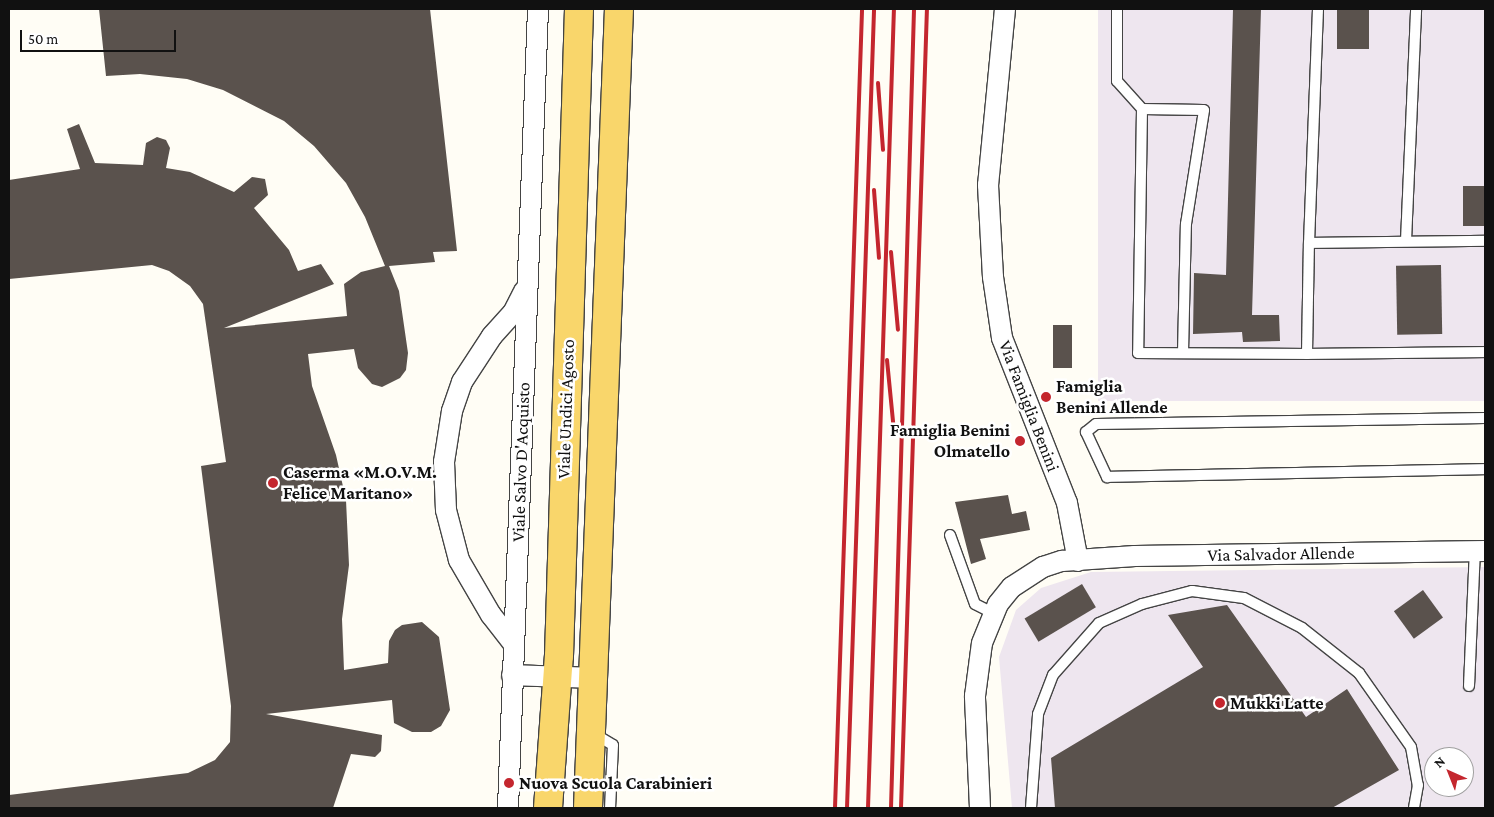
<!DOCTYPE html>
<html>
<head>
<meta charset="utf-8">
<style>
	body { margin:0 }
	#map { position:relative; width:1494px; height:817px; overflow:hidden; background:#fffdf5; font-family:"Crimson Pro",serif }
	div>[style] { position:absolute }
	.industrial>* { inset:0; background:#eee6ef; transform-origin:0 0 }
	.building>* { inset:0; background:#5a524d; transform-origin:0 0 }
	.roads { filter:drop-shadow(1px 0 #444) drop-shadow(-1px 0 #444) drop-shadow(0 1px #444) drop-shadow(0 -1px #444) }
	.service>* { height:10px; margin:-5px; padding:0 5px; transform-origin:5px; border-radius:5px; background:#fff }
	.minor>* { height:20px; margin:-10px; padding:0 10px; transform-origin:10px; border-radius:10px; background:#fff }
	.primary>* { height:28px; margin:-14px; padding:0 14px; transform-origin:14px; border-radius:14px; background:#f9d66b }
	.rail>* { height:4px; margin:-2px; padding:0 2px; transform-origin:2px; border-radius:2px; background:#c4262e }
	.dots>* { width:14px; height:14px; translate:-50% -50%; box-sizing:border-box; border:2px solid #fff; border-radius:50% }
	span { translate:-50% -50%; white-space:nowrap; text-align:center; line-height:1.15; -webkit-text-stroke:5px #fff; paint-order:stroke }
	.poi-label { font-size:18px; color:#111; font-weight:700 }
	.left { translate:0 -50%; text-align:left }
	.right { translate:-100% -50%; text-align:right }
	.street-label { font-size:18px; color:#111 }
	.frame { position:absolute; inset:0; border:10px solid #111; pointer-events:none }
	.north { position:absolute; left:1424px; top:747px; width:50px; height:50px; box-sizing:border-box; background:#fff; border:1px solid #a0a0a0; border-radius:50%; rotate:316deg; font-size:14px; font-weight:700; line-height:20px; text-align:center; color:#111 }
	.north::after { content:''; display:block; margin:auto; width:18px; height:22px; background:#c4262e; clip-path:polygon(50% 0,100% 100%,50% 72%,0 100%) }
	.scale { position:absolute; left:20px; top:30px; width:156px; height:22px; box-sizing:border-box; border:2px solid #111; border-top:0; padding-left:6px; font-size:15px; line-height:18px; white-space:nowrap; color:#111; -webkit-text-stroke:4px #fff; paint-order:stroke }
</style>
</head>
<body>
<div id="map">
	<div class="industrial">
		<div style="left:1098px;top:9px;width:387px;height:392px"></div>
		<div style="clip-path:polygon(evenodd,1485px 567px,1485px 808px,1012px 808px,999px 657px,1016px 610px,1041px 588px,1091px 572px,1485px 567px,1434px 757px,1464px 757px,1464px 787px,1434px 787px,1434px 757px)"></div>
	</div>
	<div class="building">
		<div style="clip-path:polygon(99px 9px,430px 9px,457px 251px,433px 252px,435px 262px,389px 266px,399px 291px,408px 353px,406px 370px,400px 378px,382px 387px,372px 384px,358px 368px,354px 349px,308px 354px,312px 386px,336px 455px,346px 500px,349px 565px,342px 619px,344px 670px,388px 663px,389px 641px,395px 630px,402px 625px,422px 622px,439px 637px,450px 710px,441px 726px,431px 732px,412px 732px,394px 723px,392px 700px,266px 714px,382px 735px,381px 751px,375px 757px,351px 754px,333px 808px,9px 808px,9px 795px,188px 773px,215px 760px,230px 742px,231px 706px,201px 466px,226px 462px,203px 304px,190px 286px,169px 271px,152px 265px,9px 279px,9px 180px,80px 169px,67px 129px,79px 124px,95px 163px,143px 165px,146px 143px,157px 137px,166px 140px,170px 148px,166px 168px,190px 172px,234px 192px,252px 177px,265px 179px,268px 195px,254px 208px,289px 250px,298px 271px,321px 264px,334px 284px,224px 328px,347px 316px,344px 284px,361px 272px,385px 266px,365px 217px,346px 183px,314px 146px,284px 121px,223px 90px,187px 79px,140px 74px,106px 76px)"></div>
		<div style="clip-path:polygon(1233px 9px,1261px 9px,1252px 315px,1279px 315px,1280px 341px,1243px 342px,1242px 332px,1193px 334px,1194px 273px,1226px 275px)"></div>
		<div style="left:1337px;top:9px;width:32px;height:40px"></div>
		<div style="left:1485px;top:186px;width:40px;height:22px;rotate:90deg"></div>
		<div style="left:1441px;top:265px;width:69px;height:45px;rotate:89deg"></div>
		<div style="left:1053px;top:325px;width:19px;height:43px"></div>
		<div style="clip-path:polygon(1008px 495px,1012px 514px,1026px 511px,1030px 530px,980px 539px,986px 559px,971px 564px,955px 502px)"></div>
		<div style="left:1082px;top:584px;width:27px;height:67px;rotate:59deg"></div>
		<div style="left:1423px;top:590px;width:34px;height:36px;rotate:54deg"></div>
		<div style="clip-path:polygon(1227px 605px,1306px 717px,1347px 689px,1399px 770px,1332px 808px,1055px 808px,1051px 758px,1203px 667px,1168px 615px)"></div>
	</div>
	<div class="roads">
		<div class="service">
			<div style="left:1117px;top:9px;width:72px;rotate:90deg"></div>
			<div style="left:1117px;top:81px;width:38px;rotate:48deg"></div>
			<div style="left:1318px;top:9px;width:234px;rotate:92.2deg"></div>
			<div style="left:1309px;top:243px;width:176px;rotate:-0.7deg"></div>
			<div style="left:1406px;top:241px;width:232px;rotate:-87.5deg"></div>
			<div style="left:1183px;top:353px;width:129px;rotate:-88.7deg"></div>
			<div style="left:1186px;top:224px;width:115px;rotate:-81deg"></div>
			<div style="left:1204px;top:110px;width:62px;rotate:-179.1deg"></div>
			<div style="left:1142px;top:109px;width:244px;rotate:90.9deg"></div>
			<div style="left:1138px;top:353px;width:169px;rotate:0.3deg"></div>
			<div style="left:1307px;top:354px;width:111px;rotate:-89deg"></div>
			<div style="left:1307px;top:354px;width:178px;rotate:-0.6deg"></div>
			<div style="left:1485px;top:418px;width:389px;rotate:179.1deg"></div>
			<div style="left:1096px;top:424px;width:13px;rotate:141deg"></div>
			<div style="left:1086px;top:432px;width:50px;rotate:65deg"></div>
			<div style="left:1107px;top:477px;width:378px;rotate:-1.2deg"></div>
			<div style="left:950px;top:535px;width:73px;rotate:70.1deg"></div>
			<div style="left:975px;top:604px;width:20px;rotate:27deg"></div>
			<div style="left:1469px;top:686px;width:135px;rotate:-87.5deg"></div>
			<div style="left:593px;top:733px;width:23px;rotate:31deg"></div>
			<div style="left:613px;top:745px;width:63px;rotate:92.7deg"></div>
			<div style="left:1031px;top:808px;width:94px;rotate:-85.7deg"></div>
			<div style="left:1038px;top:714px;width:42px;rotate:-69deg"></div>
			<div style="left:1053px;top:675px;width:69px;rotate:-48.5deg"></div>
			<div style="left:1099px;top:623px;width:47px;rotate:-23.8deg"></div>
			<div style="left:1142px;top:604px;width:52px;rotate:-14.6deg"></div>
			<div style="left:1192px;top:591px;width:52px;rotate:7.7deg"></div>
			<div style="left:1244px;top:598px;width:65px;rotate:27.3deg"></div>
			<div style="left:1302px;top:628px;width:73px;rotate:38.3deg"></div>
			<div style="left:1359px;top:673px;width:90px;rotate:54.9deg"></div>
			<div style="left:1411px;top:747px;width:39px;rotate:80deg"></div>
			<div style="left:1418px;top:785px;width:23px;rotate:100deg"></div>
		</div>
		<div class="minor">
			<div style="left:1005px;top:9px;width:177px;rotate:95.5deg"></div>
			<div style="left:988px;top:185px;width:92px;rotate:86.9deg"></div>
			<div style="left:993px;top:277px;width:62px;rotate:81.6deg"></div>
			<div style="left:1002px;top:338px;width:177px;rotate:68.5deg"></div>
			<div style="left:1067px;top:503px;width:59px;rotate:79.3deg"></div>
			<div style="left:513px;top:643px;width:36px;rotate:-128deg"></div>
			<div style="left:491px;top:615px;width:64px;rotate:-120.2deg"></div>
			<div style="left:459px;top:560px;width:52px;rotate:-104.6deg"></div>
			<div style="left:446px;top:510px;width:48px;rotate:-92.4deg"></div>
			<div style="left:444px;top:462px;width:52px;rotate:-81.1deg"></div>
			<div style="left:452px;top:411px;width:31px;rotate:-71deg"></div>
			<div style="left:462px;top:382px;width:55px;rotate:-56.9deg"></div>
			<div style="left:492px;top:336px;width:31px;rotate:-48deg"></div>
			<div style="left:513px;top:313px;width:25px;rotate:-63deg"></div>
			<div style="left:512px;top:675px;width:81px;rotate:2.1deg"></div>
			<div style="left:508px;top:808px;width:800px;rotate:-87.85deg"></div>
			<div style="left:980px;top:808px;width:112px;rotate:-92.6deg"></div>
			<div style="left:975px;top:696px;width:53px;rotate:-82.5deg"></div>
			<div style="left:982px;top:643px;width:42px;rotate:-67.7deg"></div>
			<div style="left:998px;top:604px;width:22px;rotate:-51deg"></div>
			<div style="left:1012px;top:587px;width:37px;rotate:-33deg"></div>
			<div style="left:1043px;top:567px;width:20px;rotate:-18deg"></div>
			<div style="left:1062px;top:561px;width:73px;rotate:-3.9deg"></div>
			<div style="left:1135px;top:556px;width:350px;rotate:-0.8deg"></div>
		</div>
		<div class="primary">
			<div style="left:548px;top:808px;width:152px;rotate:-85.9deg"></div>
			<div style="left:559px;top:656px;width:647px;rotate:-88.23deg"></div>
			<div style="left:588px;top:808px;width:800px;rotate:-87.78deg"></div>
		</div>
	</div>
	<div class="rail">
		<div style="left:878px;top:83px;width:67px;rotate:85.7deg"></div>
		<div style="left:874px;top:190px;width:68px;rotate:85.8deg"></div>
		<div style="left:891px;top:252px;width:78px;rotate:84.9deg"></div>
		<div style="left:887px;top:360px;width:72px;rotate:84.4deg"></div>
		<div style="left:835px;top:808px;width:799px;rotate:-88.06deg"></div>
		<div style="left:847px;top:808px;width:799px;rotate:-88.06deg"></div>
		<div style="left:868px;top:808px;width:799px;rotate:-88.14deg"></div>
		<div style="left:891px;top:808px;width:799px;rotate:-88.35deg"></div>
		<div style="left:901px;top:808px;width:799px;rotate:-88.14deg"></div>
	</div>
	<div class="dots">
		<div style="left:1046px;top:397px;background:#c4262e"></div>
		<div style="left:1020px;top:441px;background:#c4262e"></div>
		<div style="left:273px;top:483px;background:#c4262e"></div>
		<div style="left:1220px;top:703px;background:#c4262e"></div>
		<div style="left:509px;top:783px;background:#c4262e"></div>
	</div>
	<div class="poi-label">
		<span class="left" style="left:1056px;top:397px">Famiglia<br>Benini Allende</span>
		<span class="right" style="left:1010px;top:441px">Famiglia Benini<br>Olmatello</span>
		<span class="left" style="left:283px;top:483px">Caserma «M.O.V.M.<br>Felice Maritano»</span>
		<span class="left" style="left:1230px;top:703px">Mukki Latte</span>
		<span class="left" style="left:519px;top:783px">Nuova Scuola Carabinieri</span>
	</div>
	<div class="street-label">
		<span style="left:1029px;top:406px;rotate:69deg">Via Famiglia Benini</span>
		<span style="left:566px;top:409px;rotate:-88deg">Viale Undici Agosto</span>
		<span style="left:521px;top:462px;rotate:-88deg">Viale Salvo D'Acquisto</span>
		<span style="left:1281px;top:554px;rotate:-1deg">Via Salvador Allende</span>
	</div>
	<div class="frame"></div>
	<div class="north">N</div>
	<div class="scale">50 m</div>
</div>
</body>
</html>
